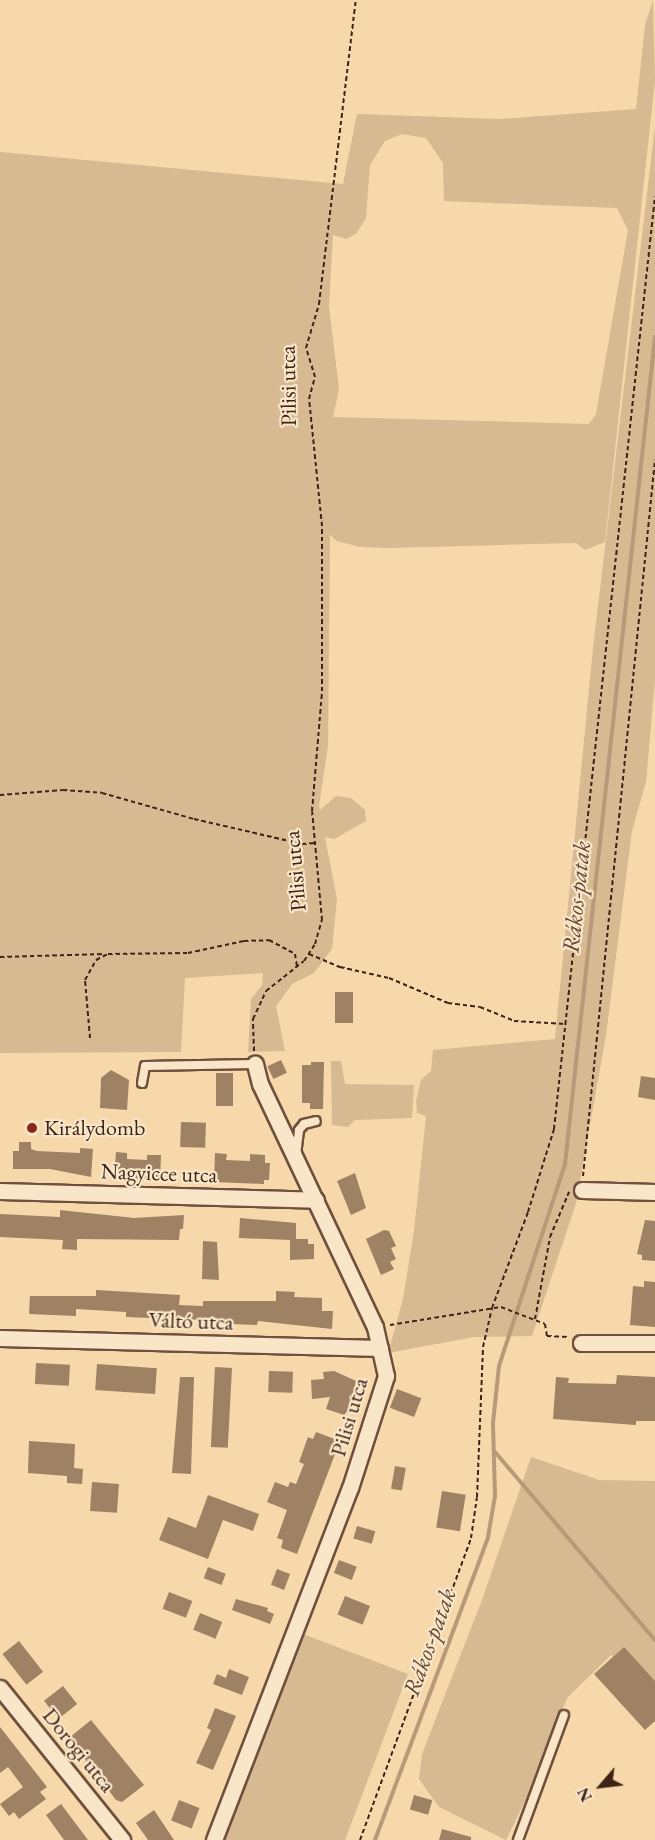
<!DOCTYPE html>
<html>
<head>
<meta charset="utf-8">
<style>
	body { margin:0 }
	#map { position:relative; width:655px; height:1840px; overflow:hidden; background:#f6d8ab; font-family:"EB Garamond",serif }
	div>[style] { position:absolute }
	.green>* { inset:0; background:#d7b992 }
	.stream>* { height:4px; margin:-2px; padding:0 2px; transform-origin:2px; border-radius:2px; background:#b89a79 }
	.building>* { inset:0; background:#9f8164; transform-origin:0 0 }
	.path>* { height:2px; margin-top:-1px; transform-origin:0; background:repeating-linear-gradient(90deg,#402317 0 4.5px,transparent 0 7.5px) }
	.roads { filter:drop-shadow(2px 0 #6e503c) drop-shadow(-2px 0 #6e503c) drop-shadow(0 2px #6e503c) drop-shadow(0 -2px #6e503c) }
	.service>* { height:8px; margin:-4px; padding:0 4px; transform-origin:4px; border-radius:4px; background:#f9e6c8 }
	.minor>* { height:15px; margin:-7.5px; padding:0 7.5px; transform-origin:7.5px; border-radius:7.5px; background:#f9e6c8 }
	.dots>* { width:16px; height:16px; translate:-50% -50%; box-sizing:border-box; border:3px solid #f9e6c8; border-radius:50% }
	span { translate:-50% -50%; white-space:nowrap; text-align:center; line-height:1.15; -webkit-text-stroke:4.5px #f9e6c8; paint-order:stroke }
	.street-label { font-size:22px; color:#402317 }
	.poi-label { font-size:22px; color:#402317 }
	.left { translate:0 -50%; text-align:left }
	.water-label { font-size:24px; color:#644734; font-style:italic }
	.north { position:absolute; left:571px; top:1756px; width:60px; height:60px; -webkit-text-stroke:4px #f9e6c8; paint-order:stroke; rotate:242deg; font-size:16px; font-weight:700; line-height:24px; text-align:center; color:#402317 }
	.north::after { content:''; display:block; margin:auto; width:21px; height:27px; background:#402317; clip-path:polygon(50% 0,100% 100%,50% 72%,0 100%) }
</style>
</head>
<body>
<div id="map">
	<div class="green">
		<div style="clip-path:polygon(evenodd,653px 0,655px 80px,605px 542px,585px 550px,576px 543px,387px 548px,360px 547px,337px 541px,330px 535px,328px 746px,319px 806px,320px 810px,336px 796px,351px 798px,365px 810px,366px 821px,334px 839px,325px 837px,337px 899px,332px 949px,314px 973px,292px 984px,276px 1006px,285px 1051px,248px 1052px,251px 999px,262px 985px,263px 973px,185px 978px,181px 1052px,0 1053px,0 152px,343px 184px,357px 114px,500px 119px,636px 109px,645px 25px,653px 0,402px 134px,426px 138px,443px 163px,444px 201px,617px 208px,628px 230px,596px 414px,589px 424px,333px 417px,339px 389px,329px 306px,333px 235px,346px 239px,356px 234px,366px 218px,370px 165px,385px 141px,402px 134px)"></div>
		<div style="clip-path:polygon(655px 126px,655px 680px,646px 782px,632px 831px,606px 1035px,576px 1203px,532px 1336px,474px 1337px,388px 1353px,403px 1299px,414px 1231px,426px 1116px,417px 1113px,416px 1101px,421px 1080px,431px 1071px,433px 1050px,555px 1039px,593px 648px)"></div>
		<div style="clip-path:polygon(331px 1061px,341px 1061px,345px 1084px,414px 1085px,412px 1118px,355px 1120px,348px 1127px,332px 1125px)"></div>
		<div style="clip-path:polygon(531px 1457px,599px 1480px,655px 1481px,655px 1704px,611px 1655px,567px 1698px,531px 1789px,506px 1840px,439px 1807px,419px 1779px,422px 1754px,482px 1600px)"></div>
		<div style="clip-path:polygon(303px 1634px,408px 1674px,345px 1840px,221px 1840px)"></div>
	</div>
	<div class="stream">
		<div style="left:495px;top:1452px;width:247px;rotate:49.6deg"></div>
		<div style="left:375px;top:1840px;width:323px;rotate:-69.5deg"></div>
		<div style="left:488px;top:1537px;width:42px;rotate:-80.3deg"></div>
		<div style="left:495px;top:1496px;width:73px;rotate:-91.6deg"></div>
		<div style="left:493px;top:1423px;width:57px;rotate:-84deg"></div>
		<div style="left:499px;top:1366px;width:213px;rotate:-71.9deg"></div>
		<div style="left:565px;top:1164px;width:832px;rotate:-83.79deg"></div>
	</div>
	<div class="building">
		<div style="left:335px;top:992px;width:18px;height:31px"></div>
		<div style="left:281px;top:1060px;width:14px;height:15px;rotate:65deg"></div>
		<div style="clip-path:polygon(311px 1062px,324px 1062px,323px 1109px,310px 1109px,310px 1103px,302px 1103px,302px 1065px,311px 1065px)"></div>
		<div style="clip-path:polygon(111px 1070px,129px 1080px,127px 1110px,100px 1108px,101px 1078px)"></div>
		<div style="left:216px;top:1073px;width:17px;height:33px"></div>
		<div style="clip-path:polygon(641px 1076px,655px 1078px,655px 1100px,638px 1097px)"></div>
		<div style="left:181px;top:1122px;width:25px;height:25px;rotate:2deg"></div>
		<div style="clip-path:polygon(19px 1142px,31px 1142px,31px 1149px,37px 1151px,80px 1153px,80px 1148px,93px 1149px,91px 1177px,50px 1169px,13px 1169px,13px 1151px,19px 1151px)"></div>
		<div style="clip-path:polygon(116px 1152px,127px 1153px,127px 1159px,147px 1160px,147px 1155px,161px 1155px,160px 1180px,114px 1178px)"></div>
		<div style="clip-path:polygon(215px 1153px,227px 1154px,226px 1160px,250px 1161px,250px 1154px,265px 1155px,265px 1163px,270px 1163px,269px 1180px,264px 1180px,264px 1184px,214px 1182px)"></div>
		<div style="clip-path:polygon(355px 1173px,366px 1208px,351px 1215px,337px 1181px)"></div>
		<div style="clip-path:polygon(60px 1210px,134px 1218px,184px 1215px,183px 1229px,180px 1229px,179px 1240px,77px 1239px,77px 1250px,62px 1249px,63px 1240px,0 1237px,0 1214px,60px 1217px)"></div>
		<div style="clip-path:polygon(240px 1218px,296px 1223px,296px 1239px,308px 1239px,308px 1244px,314px 1244px,314px 1259px,290px 1260px,290px 1240px,239px 1238px)"></div>
		<div style="clip-path:polygon(645px 1220px,655px 1221px,655px 1261px,642px 1260px,642px 1255px,637px 1254px)"></div>
		<div style="clip-path:polygon(384px 1230px,389px 1231px,396px 1246px,391px 1248px,396px 1259px,390px 1262px,394px 1269px,381px 1275px,366px 1239px)"></div>
		<div style="clip-path:polygon(203px 1241px,217px 1242px,219px 1280px,202px 1279px)"></div>
		<div style="clip-path:polygon(644px 1281px,655px 1282px,655px 1327px,630px 1325px,633px 1286px,644px 1287px)"></div>
		<div style="clip-path:polygon(96px 1290px,180px 1295px,179px 1305px,203px 1306px,203px 1301px,276px 1301px,276px 1291px,295px 1292px,294px 1297px,322px 1298px,322px 1311px,333px 1311px,332px 1329px,258px 1321px,257px 1325px,202px 1323px,202px 1320px,126px 1317px,126px 1312px,76px 1309px,76px 1316px,29px 1314px,30px 1296px,96px 1296px)"></div>
		<div style="left:36px;top:1363px;width:34px;height:21px;rotate:3deg"></div>
		<div style="left:97px;top:1364px;width:60px;height:26px;rotate:4deg"></div>
		<div style="left:215px;top:1367px;width:17px;height:80px;rotate:3deg"></div>
		<div style="left:269px;top:1371px;width:24px;height:21px;rotate:2deg"></div>
		<div style="clip-path:polygon(334px 1371px,356px 1381px,350px 1408px,344px 1415px,326px 1409px,330px 1397px,312px 1399px,311px 1380px,324px 1379px,323px 1372px)"></div>
		<div style="clip-path:polygon(617px 1375px,655px 1377px,655px 1421px,636px 1421px,636px 1425px,553px 1419px,556px 1377px,569px 1378px,568px 1383px,616px 1384px)"></div>
		<div style="clip-path:polygon(180px 1377px,194px 1377px,191px 1474px,172px 1473px)"></div>
		<div style="left:397px;top:1389px;width:26px;height:20px;rotate:21deg"></div>
		<div style="clip-path:polygon(316px 1432px,340px 1441px,297px 1554px,281px 1548px,283px 1540px,277px 1538px,287px 1510px,267px 1502px,275px 1482px,288px 1487px,290px 1482px,296px 1484px,304px 1464px,299px 1462px,308px 1437px,313px 1439px)"></div>
		<div style="clip-path:polygon(29px 1441px,75px 1444px,74px 1468px,83px 1469px,82px 1484px,67px 1483px,67px 1476px,28px 1473px)"></div>
		<div style="left:395px;top:1466px;width:11px;height:23px;rotate:10deg"></div>
		<div style="left:92px;top:1482px;width:27px;height:29px;rotate:4deg"></div>
		<div style="left:442px;top:1491px;width:24px;height:37px;rotate:9deg"></div>
		<div style="clip-path:polygon(208px 1495px,259px 1514px,253px 1531px,223px 1520px,208px 1559px,159px 1540px,168px 1517px,196px 1528px)"></div>
		<div style="left:357px;top:1526px;width:19px;height:13px;rotate:16deg"></div>
		<div style="left:339px;top:1560px;width:19px;height:14px;rotate:21deg"></div>
		<div style="left:208px;top:1567px;width:19px;height:12px;rotate:21deg"></div>
		<div style="left:277px;top:1569px;width:14px;height:17px;rotate:21deg"></div>
		<div style="left:169px;top:1592px;width:25px;height:18px;rotate:21deg"></div>
		<div style="left:345px;top:1596px;width:27px;height:20px;rotate:22deg"></div>
		<div style="clip-path:polygon(236px 1599px,268px 1608px,267px 1611px,274px 1614px,270px 1624px,232px 1610px)"></div>
		<div style="left:200px;top:1613px;width:24px;height:18px;rotate:22deg"></div>
		<div style="left:19px;top:1641px;width:39px;height:21px;rotate:52deg"></div>
		<div style="clip-path:polygon(624px 1647px,655px 1681px,655px 1721px,645px 1730px,594px 1674px)"></div>
		<div style="clip-path:polygon(229px 1669px,249px 1677px,242px 1695px,213px 1684px,217px 1674px,226px 1678px)"></div>
		<div style="left:63px;top:1686px;width:23px;height:24px;rotate:52deg"></div>
		<div style="clip-path:polygon(215px 1708px,236px 1716px,213px 1770px,196px 1763px,211px 1730px,207px 1728px)"></div>
		<div style="clip-path:polygon(91px 1720px,144px 1785px,122px 1802px,116px 1800px,69px 1738px)"></div>
		<div style="clip-path:polygon(0 1727px,47px 1787px,40px 1792px,46px 1799px,19px 1819px,14px 1812px,9px 1816px,0 1804px,23px 1787px,8px 1767px,0 1773px)"></div>
		<div style="left:414px;top:1795px;width:19px;height:15px;rotate:16deg"></div>
		<div style="left:179px;top:1800px;width:22px;height:22px;rotate:21deg"></div>
		<div style="clip-path:polygon(61px 1804px,88px 1840px,64px 1840px,46px 1815px)"></div>
		<div style="clip-path:polygon(154px 1810px,174px 1840px,148px 1840px,136px 1823px)"></div>
		<div style="clip-path:polygon(442px 1829px,471px 1837px,471px 1840px,439px 1840px)"></div>
	</div>
	<div class="path">
		<div style="left:0;top:795px;width:63px;rotate:-4.5deg"></div>
		<div style="left:63px;top:790px;width:39px;rotate:4deg"></div>
		<div style="left:102px;top:793px;width:96px;rotate:15.8deg"></div>
		<div style="left:194px;top:819px;width:111px;rotate:13deg"></div>
		<div style="left:302px;top:844px;width:14px;rotate:-4deg"></div>
		<div style="left:309px;top:954px;width:34px;rotate:23deg"></div>
		<div style="left:340px;top:967px;width:50px;rotate:12.7deg"></div>
		<div style="left:389px;top:978px;width:64px;rotate:23deg"></div>
		<div style="left:448px;top:1003px;width:32px;rotate:7deg"></div>
		<div style="left:480px;top:1007px;width:37px;rotate:22deg"></div>
		<div style="left:514px;top:1021px;width:52px;rotate:3.3deg"></div>
		<div style="left:0;top:957px;width:105px;rotate:-1.6deg"></div>
		<div style="left:90px;top:1038px;width:58px;rotate:-94.9deg"></div>
		<div style="left:85px;top:980px;width:23px;rotate:-61deg"></div>
		<div style="left:96px;top:960px;width:13px;rotate:-27deg"></div>
		<div style="left:108px;top:954px;width:80px;rotate:-0.7deg"></div>
		<div style="left:188px;top:953px;width:57px;rotate:-12.1deg"></div>
		<div style="left:244px;top:941px;width:25px;rotate:-2deg"></div>
		<div style="left:269px;top:940px;width:30px;rotate:28deg"></div>
		<div style="left:295px;top:954px;width:12px;rotate:81deg"></div>
		<div style="left:254px;top:1051px;width:32px;rotate:-92deg"></div>
		<div style="left:253px;top:1019px;width:31px;rotate:-65deg"></div>
		<div style="left:266px;top:991px;width:48px;rotate:-38.3deg"></div>
		<div style="left:304px;top:961px;width:20px;rotate:-57deg"></div>
		<div style="left:315px;top:944px;width:25px;rotate:-74deg"></div>
		<div style="left:322px;top:920px;width:109px;rotate:-95.2deg"></div>
		<div style="left:312px;top:811px;width:120px;rotate:-85.2deg"></div>
		<div style="left:322px;top:691px;width:165px;rotate:-90deg"></div>
		<div style="left:322px;top:526px;width:128px;rotate:-95.8deg"></div>
		<div style="left:309px;top:399px;width:23px;rotate:-75deg"></div>
		<div style="left:315px;top:377px;width:30px;rotate:-107deg"></div>
		<div style="left:306px;top:348px;width:46px;rotate:-73.5deg"></div>
		<div style="left:319px;top:304px;width:306px;rotate:-83.1deg"></div>
		<div style="left:583px;top:1176px;width:720px;rotate:-84.26deg"></div>
		<div style="left:535px;top:1319px;width:83px;rotate:-79.6deg"></div>
		<div style="left:550px;top:1237px;width:49px;rotate:-67.1deg"></div>
		<div style="left:390px;top:1325px;width:112px;rotate:-9.2deg"></div>
		<div style="left:501px;top:1307px;width:47px;rotate:21.1deg"></div>
		<div style="left:545px;top:1324px;width:12px;rotate:81deg"></div>
		<div style="left:547px;top:1336px;width:21px;rotate:3deg"></div>
		<div style="left:360px;top:1840px;width:322px;rotate:-69.8deg"></div>
		<div style="left:471px;top:1538px;width:41px;rotate:-81.7deg"></div>
		<div style="left:477px;top:1497px;width:150px;rotate:-87.7deg"></div>
		<div style="left:483px;top:1347px;width:40px;rotate:-77deg"></div>
		<div style="left:492px;top:1308px;width:103px;rotate:-69.4deg"></div>
		<div style="left:528px;top:1212px;width:87px;rotate:-72.6deg"></div>
		<div style="left:554px;top:1129px;width:938px;rotate:-83.82deg"></div>
	</div>
	<div class="roads">
		<div class="service">
			<div style="left:142px;top:1083px;width:17px;rotate:-80deg"></div>
			<div style="left:145px;top:1066px;width:110px;rotate:-1deg"></div>
			<div style="left:296px;top:1155px;width:25px;rotate:-83deg"></div>
			<div style="left:299px;top:1130px;width:8px;rotate:-50deg"></div>
			<div style="left:304px;top:1124px;width:12px;rotate:-14deg"></div>
			<div style="left:518px;top:1840px;width:133px;rotate:-69.8deg"></div>
		</div>
		<div class="minor">
			<div style="left:582px;top:1190px;width:73px;rotate:1.6deg"></div>
			<div style="left:0;top:1191px;width:316px;rotate:1.6deg"></div>
			<div style="left:0;top:1338px;width:380px;rotate:1.5deg"></div>
			<div style="left:581px;top:1343px;width:74px"></div>
			<div style="left:0;top:1688px;width:195px;rotate:51.2deg"></div>
			<div style="left:214px;top:1840px;width:377px;rotate:-68.9deg"></div>
			<div style="left:350px;top:1488px;width:118px;rotate:-72.2deg"></div>
			<div style="left:386px;top:1376px;width:50px;rotate:-102.7deg"></div>
			<div style="left:375px;top:1327px;width:269px;rotate:-115.3deg"></div>
			<div style="left:260px;top:1084px;width:21px;rotate:-104deg"></div>
		</div>
	</div>
	<div class="dots">
		<div style="left:32px;top:1128px;background:#8f2418"></div>
	</div>
	<div class="street-label">
		<span style="left:288px;top:386px;rotate:-91deg">Pilisi utca</span>
		<span style="left:295px;top:871px;rotate:-95deg">Pilisi utca</span>
		<span style="left:159px;top:1173px;rotate:2deg">Nagyicce utca</span>
		<span style="left:191px;top:1321px;rotate:2deg">Váltó utca</span>
		<span style="left:349px;top:1417px;rotate:-73deg">Pilisi utca</span>
		<span style="left:79px;top:1750px;rotate:51deg">Dorogi utca</span>
	</div>
	<div class="poi-label">
		<span class="left" style="left:44px;top:1128px">Királydomb</span>
	</div>
	<div class="water-label">
		<span style="left:576px;top:897px;rotate:-84deg">Rákos-patak</span>
		<span style="left:429px;top:1642px;rotate:-70deg">Rákos-patak</span>
	</div>
	<div class="north">N</div>
</div>
</body>
</html>
